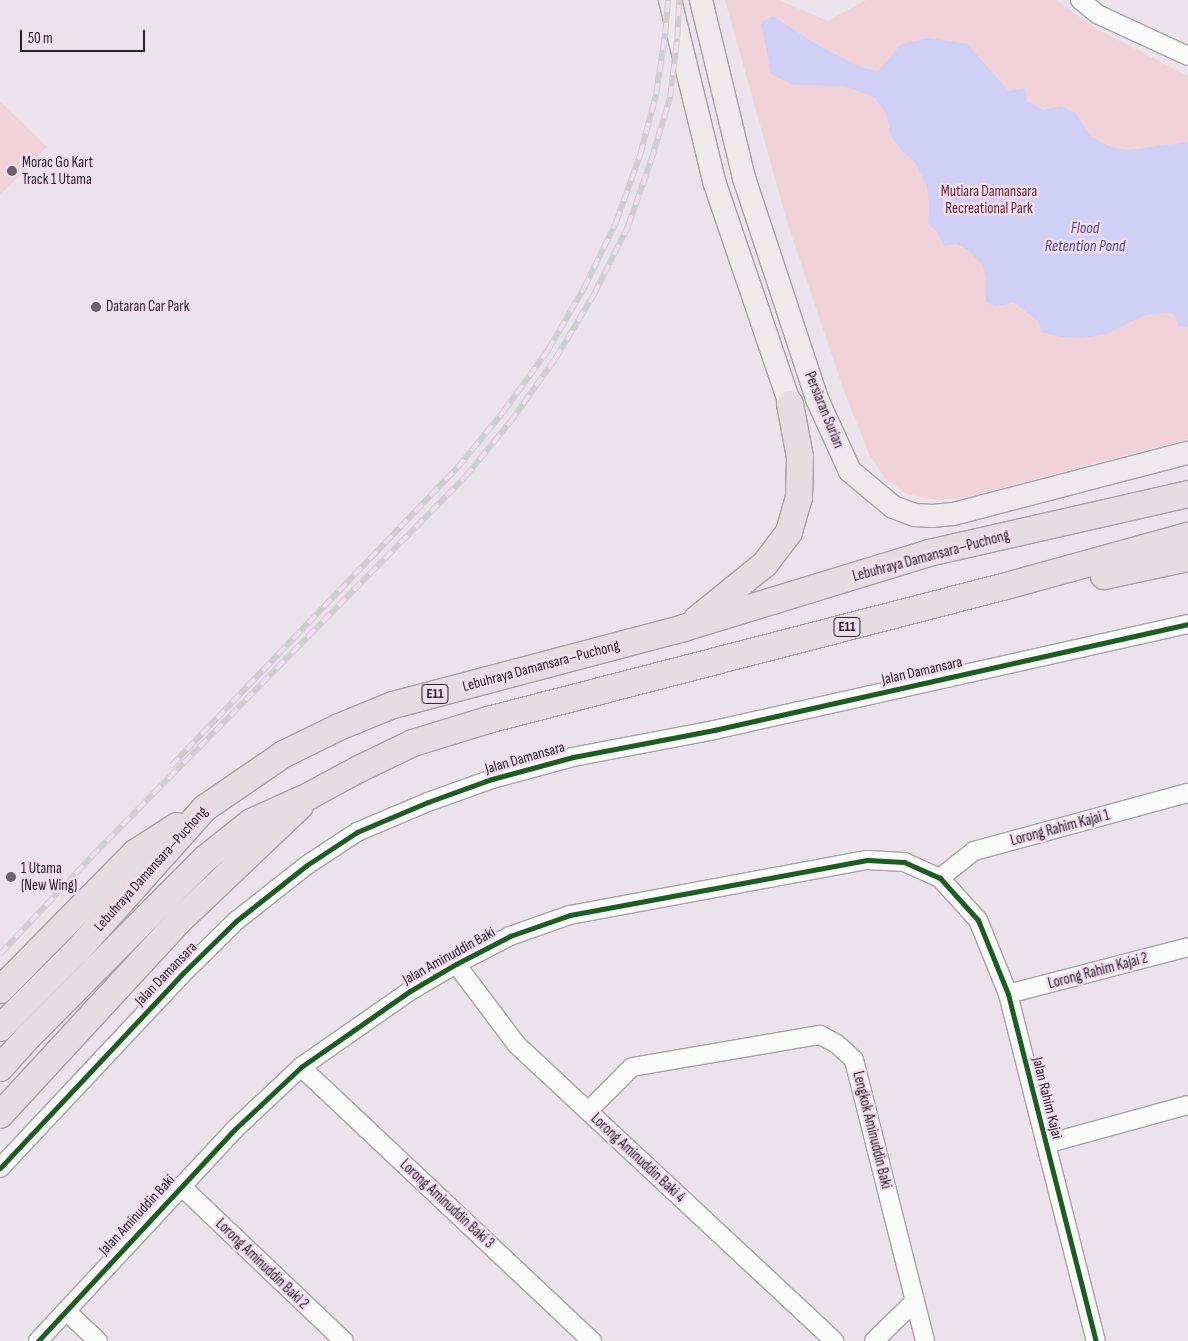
<!DOCTYPE html>
<html>
<head>
<meta charset="utf-8">
<style>
	body { margin:0 }
	#map { position:relative; width:1188px; height:1341px; overflow:hidden; background:#ece2ec; font-family:"Sofia Sans Condensed",sans-serif }
	div>[style] { position:absolute }
	.green>* { inset:0; background:#f2d2d9 }
	.water>* { inset:0; background:#d0d0f6 }
	.roads { filter:drop-shadow(1px 0 #a8a1a8) drop-shadow(-1px 0 #a8a1a8) drop-shadow(0 1px #a8a1a8) drop-shadow(0 -1px #a8a1a8) }
	.minor>* { height:18px; margin:-9px; padding:0 9px; transform-origin:9px; border-radius:9px; background:#fcfbfc }
	.major>* { height:22px; margin:-11px; padding:0 11px; transform-origin:11px; border-radius:11px; background:#efe8ec }
	.highway>* { height:26px; margin:-13px; padding:0 13px; transform-origin:13px; border-radius:13px; background:#e8dce3 }
	.rail>* { height:5.5px; margin-top:-2.75px; transform-origin:0; background:repeating-linear-gradient(90deg,#f1ddf0 0 11px,#d0cdd0 0 22px); box-sizing:border-box; border-block:1px solid #d0cdd0 }
	.cycleway>* { height:5px; margin:-2.5px; padding:0 2.5px; transform-origin:2.5px; border-radius:2.5px; background:#1b5e20 }
	.dots>* { width:14px; height:14px; translate:-50% -50%; box-sizing:border-box; border:2px solid #f1ddf0; border-radius:50% }
	span { translate:-50% -50%; white-space:nowrap; text-align:center; line-height:1.15; -webkit-text-stroke:5px #f1ddf0; paint-order:stroke }
	.shield-label span { padding:1px 4px; background:#f1ddf0; border:1px solid; border-radius:4px; -webkit-text-stroke-width:0 }
	.shield-label { font-size:14px; color:#272026; font-weight:700 }
	.poi-label { font-size:15px; color:#272026 }
	.left { translate:0 -50%; text-align:left }
	.park-label { font-size:15px; color:#66222e }
	.street-label { font-size:15px; color:#272026 }
	.water-label { font-size:16px; color:#4a4a88; font-style:italic }
	.scale { position:absolute; left:20px; top:30px; width:125px; height:22px; box-sizing:border-box; border:2px solid #272026; border-top:0; padding-left:6px; font-size:15px; line-height:18px; white-space:nowrap; color:#272026; -webkit-text-stroke:4px #f1ddf0; paint-order:stroke }
</style>
</head>
<body>
<div id="map">
	<div class="green">
		<div style="clip-path:polygon(725px 0,779px 0,828px 21px,866px 0,1056px 0,1095px 28px,1188px 76px,1188px 439px,966px 497px,936px 500px,906px 494px,885px 478px,869px 454px,845px 394px,788px 225px)"></div>
		<div style="clip-path:polygon(0 101px,47px 147px,0 195px)"></div>
	</div>
	<div class="water">
		<div style="clip-path:polygon(773px 16px,816px 44px,858px 66px,878px 71px,901px 44px,929px 38px,967px 44px,1009px 91px,1025px 88px,1027px 101px,1043px 110px,1061px 106px,1076px 113px,1090px 136px,1111px 147px,1129px 150px,1188px 142px,1188px 327px,1178px 326px,1175px 315px,1168px 313px,1146px 315px,1106px 334px,1083px 338px,1062px 337px,1041px 332px,1038px 321px,1013px 302px,995px 307px,986px 302px,986px 277px,982px 264px,968px 250px,956px 244px,944px 246px,937px 232px,928px 224px,929px 204px,927px 187px,914px 161px,902px 151px,891px 136px,886px 114px,875px 98px,845px 86px,793px 85px,771px 74px,761px 22px)"></div>
	</div>
	<div class="roads">
		<div class="minor">
			<div style="left:1080px;top:0;width:22px;rotate:39deg"></div>
			<div style="left:1097px;top:14px;width:100px;rotate:24.8deg"></div>
			<div style="left:940px;top:878px;width:43px;rotate:-38.5deg"></div>
			<div style="left:974px;top:851px;width:222px;rotate:-15.2deg"></div>
			<div style="left:456px;top:964px;width:101px;rotate:53deg"></div>
			<div style="left:517px;top:1045px;width:434px;rotate:43deg"></div>
			<div style="left:1008px;top:994px;width:186px;rotate:-14.6deg"></div>
			<div style="left:301px;top:1067px;width:400px;rotate:43.3deg"></div>
			<div style="left:588px;top:1111px;width:62px;rotate:-45deg"></div>
			<div style="left:632px;top:1067px;width:191px;rotate:-9.7deg"></div>
			<div style="left:820px;top:1035px;width:19px;rotate:28deg"></div>
			<div style="left:837px;top:1044px;width:23px;rotate:43deg"></div>
			<div style="left:854px;top:1060px;width:290px;rotate:75.8deg"></div>
			<div style="left:1046px;top:1144px;width:147px;rotate:-15.4deg"></div>
			<div style="left:0;top:1168px;width:265px;rotate:-46.8deg"></div>
			<div style="left:181px;top:975px;width:77px;rotate:-44.5deg"></div>
			<div style="left:236px;top:921px;width:90px;rotate:-38.3deg"></div>
			<div style="left:307px;top:865px;width:60px;rotate:-33.4deg"></div>
			<div style="left:357px;top:832px;width:77px;rotate:-22.9deg"></div>
			<div style="left:428px;top:802px;width:68px;rotate:-19.8deg"></div>
			<div style="left:492px;top:779px;width:84px;rotate:-15.2deg"></div>
			<div style="left:573px;top:757px;width:144px;rotate:-10.8deg"></div>
			<div style="left:714px;top:730px;width:486px;rotate:-12.6deg"></div>
			<div style="left:181px;top:1186px;width:225px;rotate:43.6deg"></div>
			<div style="left:66px;top:1311px;width:44px;rotate:43.2deg"></div>
			<div style="left:38px;top:1341px;width:289px;rotate:-47.1deg"></div>
			<div style="left:235px;top:1129px;width:91px;rotate:-43.2deg"></div>
			<div style="left:301px;top:1067px;width:133px;rotate:-34.9deg"></div>
			<div style="left:410px;top:991px;width:53px;rotate:-30.4deg"></div>
			<div style="left:456px;top:964px;width:61px;rotate:-27.4deg"></div>
			<div style="left:510px;top:936px;width:64px;rotate:-19.3deg"></div>
			<div style="left:570px;top:915px;width:302px;rotate:-10.5deg"></div>
			<div style="left:867px;top:860px;width:37px;rotate:3deg"></div>
			<div style="left:904px;top:862px;width:39px;rotate:24deg"></div>
			<div style="left:940px;top:878px;width:57px;rotate:47.9deg"></div>
			<div style="left:978px;top:920px;width:80px;rotate:67.9deg"></div>
			<div style="left:1008px;top:994px;width:358px;rotate:75.8deg"></div>
			<div style="left:874px;top:1341px;width:57px;rotate:-44.3deg"></div>
		</div>
		<div class="major">
			<div style="left:670px;top:0;width:189px;rotate:76.3deg"></div>
			<div style="left:715px;top:184px;width:232px;rotate:71.2deg"></div>
			<div style="left:701px;top:0;width:183px;rotate:76.4deg"></div>
			<div style="left:744px;top:178px;width:233px;rotate:71.7deg"></div>
			<div style="left:817px;top:399px;width:79px;rotate:65.4deg"></div>
			<div style="left:850px;top:471px;width:56px;rotate:39.9deg"></div>
			<div style="left:893px;top:507px;width:23px;rotate:20deg"></div>
			<div style="left:915px;top:515px;width:18px;rotate:3deg"></div>
			<div style="left:933px;top:516px;width:20px;rotate:-6deg"></div>
			<div style="left:953px;top:514px;width:243px;rotate:-14.6deg"></div>
		</div>
		<div class="highway">
			<div style="left:1104px;top:576px;width:86px;rotate:-12.1deg"></div>
			<div style="left:697px;top:619px;width:87px;rotate:-39deg"></div>
			<div style="left:765px;top:564px;width:40px;rotate:-53deg"></div>
			<div style="left:789px;top:532px;width:35px;rotate:-74deg"></div>
			<div style="left:799px;top:498px;width:41px;rotate:-88.6deg"></div>
			<div style="left:800px;top:457px;width:54px;rotate:-100.7deg"></div>
			<div style="left:0;top:990px;width:192px;rotate:-45.4deg"></div>
			<div style="left:135px;top:853px;width:50px;rotate:-32.7deg"></div>
			<div style="left:0;top:1028px;width:109px;rotate:-45deg"></div>
			<div style="left:77px;top:951px;width:192px;rotate:-48.2deg"></div>
			<div style="left:205px;top:808px;width:96px;rotate:-34.4deg"></div>
			<div style="left:284px;top:754px;width:61px;rotate:-26.1deg"></div>
			<div style="left:339px;top:727px;width:58px;rotate:-22.2deg"></div>
			<div style="left:393px;top:705px;width:301px;rotate:-14.8deg"></div>
			<div style="left:684px;top:628px;width:256px;rotate:-17deg"></div>
			<div style="left:929px;top:553px;width:266px;rotate:-12.8deg"></div>
			<div style="left:0;top:1068px;width:42px;rotate:-47.9deg"></div>
			<div style="left:28px;top:1037px;width:251px;rotate:-45.2deg"></div>
			<div style="left:205px;top:859px;width:59px;rotate:-38.8deg"></div>
			<div style="left:251px;top:822px;width:64px;rotate:-24.1deg"></div>
			<div style="left:309px;top:796px;width:57px;rotate:-28.4deg"></div>
			<div style="left:359px;top:769px;width:60px;rotate:-25.7deg"></div>
			<div style="left:413px;top:743px;width:78px;rotate:-17deg"></div>
			<div style="left:488px;top:720px;width:535px;rotate:-14.5deg"></div>
			<div style="left:1006px;top:586px;width:189px;rotate:-15.4deg"></div>
			<div style="left:0;top:1115px;width:267px;rotate:-47.3deg"></div>
			<div style="left:181px;top:919px;width:164px;rotate:-43.5deg"></div>
		</div>
	</div>
	<div class="rail">
		<div style="left:171px;top:766px;width:413px;rotate:-46.2deg"></div>
		<div style="left:457px;top:468px;width:72px;rotate:-50.6deg"></div>
		<div style="left:503px;top:412px;width:77px;rotate:-54deg"></div>
		<div style="left:548px;top:350px;width:72px;rotate:-59.9deg"></div>
		<div style="left:584px;top:288px;width:73px;rotate:-64.1deg"></div>
		<div style="left:616px;top:222px;width:71px;rotate:-70.3deg"></div>
		<div style="left:640px;top:155px;width:63px;rotate:-75.3deg"></div>
		<div style="left:656px;top:94px;width:61px;rotate:-81.5deg"></div>
		<div style="left:665px;top:34px;width:34px;rotate:-85deg"></div>
		<div style="left:0;top:954px;width:133px;rotate:-46.8deg"></div>
		<div style="left:91px;top:857px;width:533px;rotate:-45.46deg"></div>
		<div style="left:465px;top:477px;width:71px;rotate:-50.7deg"></div>
		<div style="left:510px;top:422px;width:77px;rotate:-54.5deg"></div>
		<div style="left:555px;top:359px;width:76px;rotate:-59deg"></div>
		<div style="left:594px;top:294px;width:76px;rotate:-63.4deg"></div>
		<div style="left:628px;top:226px;width:70px;rotate:-70.8deg"></div>
		<div style="left:651px;top:160px;width:66px;rotate:-73.2deg"></div>
		<div style="left:670px;top:97px;width:59px;rotate:-83.2deg"></div>
		<div style="left:677px;top:38px;width:38px;rotate:-87deg"></div>
	</div>
	<div class="cycleway">
		<div style="left:0;top:1168px;width:265px;rotate:-46.8deg"></div>
		<div style="left:181px;top:975px;width:77px;rotate:-44.5deg"></div>
		<div style="left:236px;top:921px;width:90px;rotate:-38.3deg"></div>
		<div style="left:307px;top:865px;width:60px;rotate:-33.4deg"></div>
		<div style="left:357px;top:832px;width:77px;rotate:-22.9deg"></div>
		<div style="left:428px;top:802px;width:68px;rotate:-19.8deg"></div>
		<div style="left:492px;top:779px;width:84px;rotate:-15.2deg"></div>
		<div style="left:573px;top:757px;width:144px;rotate:-10.8deg"></div>
		<div style="left:714px;top:730px;width:486px;rotate:-12.6deg"></div>
		<div style="left:38px;top:1341px;width:289px;rotate:-47.1deg"></div>
		<div style="left:235px;top:1129px;width:91px;rotate:-43.2deg"></div>
		<div style="left:301px;top:1067px;width:133px;rotate:-34.9deg"></div>
		<div style="left:410px;top:991px;width:53px;rotate:-30.4deg"></div>
		<div style="left:456px;top:964px;width:61px;rotate:-27.4deg"></div>
		<div style="left:510px;top:936px;width:64px;rotate:-19.3deg"></div>
		<div style="left:570px;top:915px;width:302px;rotate:-10.5deg"></div>
		<div style="left:867px;top:860px;width:37px;rotate:3deg"></div>
		<div style="left:904px;top:862px;width:39px;rotate:24deg"></div>
		<div style="left:940px;top:878px;width:57px;rotate:47.9deg"></div>
		<div style="left:978px;top:920px;width:80px;rotate:67.9deg"></div>
		<div style="left:1008px;top:994px;width:358px;rotate:75.8deg"></div>
	</div>
	<div class="dots">
		<div style="left:12px;top:171px;background:#6c646b"></div>
		<div style="left:96px;top:307px;background:#6c646b"></div>
		<div style="left:11px;top:877px;background:#6c646b"></div>
	</div>
	<div class="shield-label">
		<span style="left:847px;top:627px">E11</span>
		<span style="left:435px;top:694px">E11</span>
	</div>
	<div class="poi-label">
		<span class="left" style="left:22px;top:171px">Morac Go Kart<br>Track 1 Utama</span>
		<span class="left" style="left:106px;top:307px">Dataran Car Park</span>
		<span class="left" style="left:21px;top:877px">1 Utama<br>(New Wing)</span>
	</div>
	<div class="park-label">
		<span style="left:989px;top:200px">Mutiara Damansara<br>Recreational Park</span>
	</div>
	<div class="street-label">
		<span style="left:824px;top:410px;rotate:68deg">Persiaran Surian</span>
		<span style="left:931px;top:556px;rotate:-15deg">Lebuhraya Damansara–Puchong</span>
		<span style="left:541px;top:666px;rotate:-15deg">Lebuhraya Damansara–Puchong</span>
		<span style="left:922px;top:671px;rotate:-13deg">Jalan Damansara</span>
		<span style="left:525px;top:758px;rotate:-16deg">Jalan Damansara</span>
		<span style="left:1060px;top:828px;rotate:-15deg">Lorong Rahim Kajai 1</span>
		<span style="left:151px;top:869px;rotate:-48deg">Lebuhraya Damansara–Puchong</span>
		<span style="left:449px;top:956px;rotate:-29deg">Jalan Aminuddin Baki</span>
		<span style="left:1098px;top:971px;rotate:-15deg">Lorong Rahim Kajai 2</span>
		<span style="left:166px;top:974px;rotate:-46deg">Jalan Damansara</span>
		<span style="left:1047px;top:1098px;rotate:76deg">Jalan Rahim Kajai</span>
		<span style="left:872px;top:1130px;rotate:76deg">Lengkok Aminuddin Baki</span>
		<span style="left:638px;top:1158px;rotate:43deg">Lorong Aminuddin Baki 4</span>
		<span style="left:447px;top:1204px;rotate:43deg">Lorong Aminuddin Baki 3</span>
		<span style="left:137px;top:1215px;rotate:-47deg">Jalan Aminuddin Baki</span>
		<span style="left:262px;top:1264px;rotate:44deg">Lorong Aminuddin Baki 2</span>
	</div>
	<div class="water-label">
		<span style="left:1085px;top:238px">Flood<br>Retention Pond</span>
	</div>
	<div class="scale">50 m</div>
</div>
</body>
</html>
